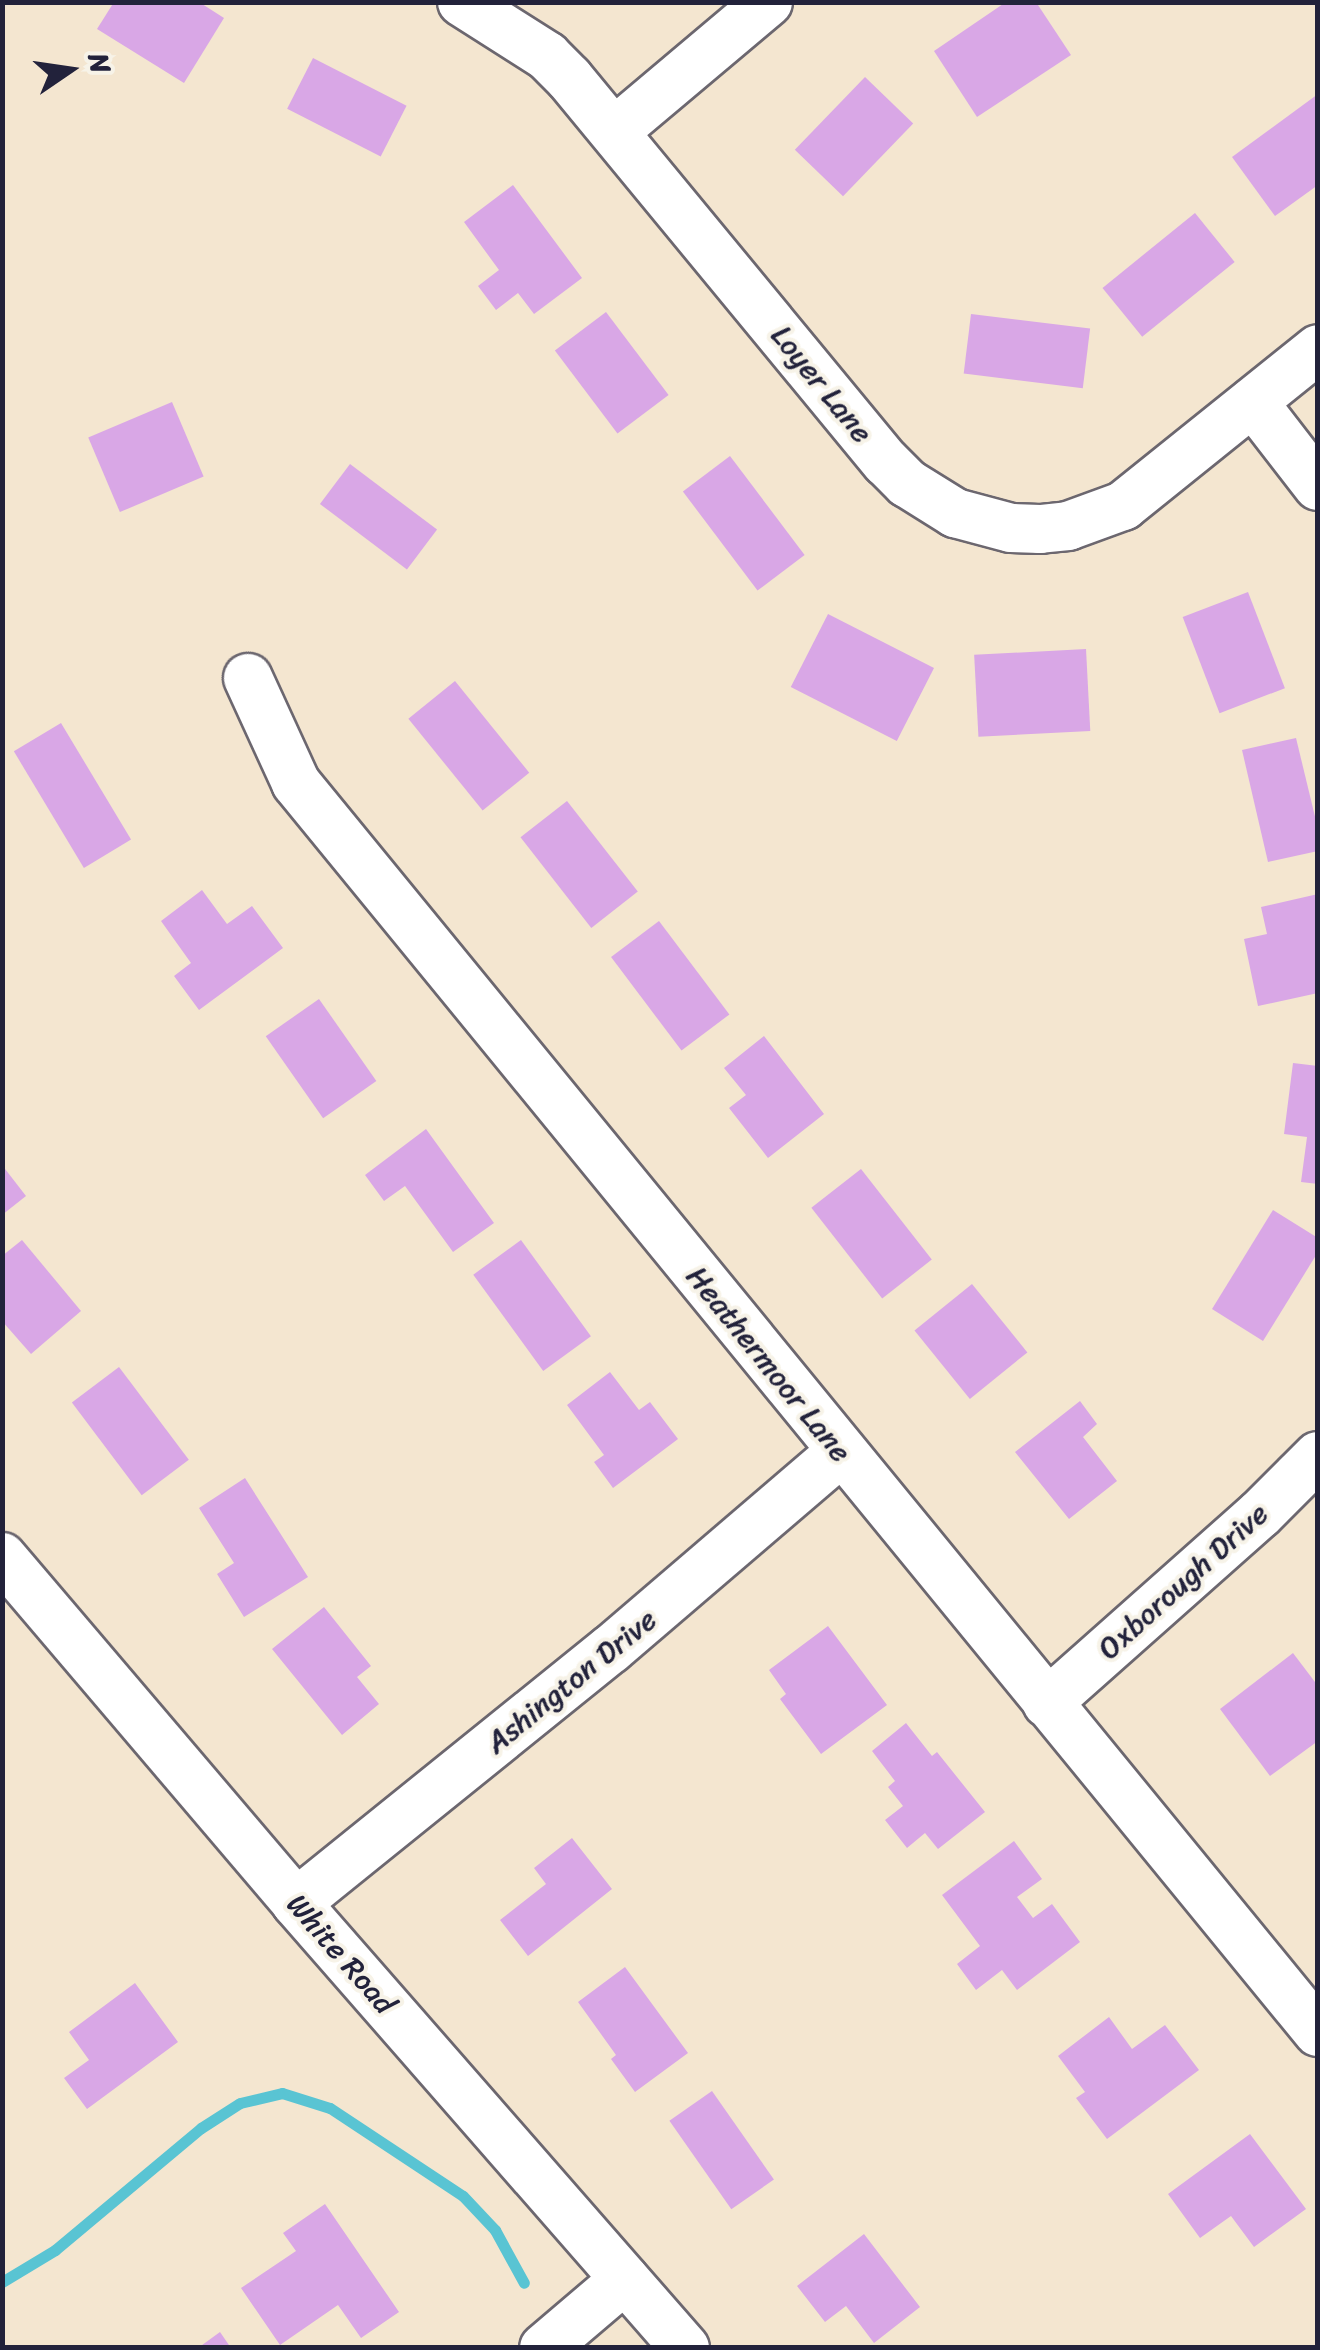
<!DOCTYPE html>
<html>
<head>
<meta charset="utf-8">
<style>
	body { margin:0 }
	#map { position:relative; width:1320px; height:2350px; overflow:hidden; background:#f4e6d0; font-family:Sriracha,sans-serif }
	div>[style] { position:absolute }
	.stream>* { height:11px; margin:-5.5px; padding:0 5.5px; transform-origin:5.5px; border-radius:5.5px; background:#59c4d3 }
	.building>* { inset:0; background:#d9a7e6; transform-origin:0 0 }
	.roads { filter:drop-shadow(2px 0 #6c676f) drop-shadow(-2px 0 #6c676f) drop-shadow(0 2px #6c676f) drop-shadow(0 -2px #6c676f) }
	.minor>* { height:48px; margin:-24px; padding:0 24px; transform-origin:24px; border-radius:24px; background:#fff }
	span { translate:-50% -50%; white-space:nowrap; text-align:center; line-height:1.15; -webkit-text-stroke:8px #f7f3e8; paint-order:stroke }
	.street-label { font-size:30px; color:#22223b }
	.frame { position:absolute; inset:0; border:5px solid #22223b; pointer-events:none }
	.north { position:absolute; left:20px; top:20px; width:100px; height:100px; -webkit-text-stroke:8px #f7f3e8; paint-order:stroke; rotate:77deg; font-size:28px; font-weight:700; line-height:40px; text-align:center; color:#22223b }
	.north::after { content:''; display:block; margin:auto; width:35px; height:45px; background:#22223b; clip-path:polygon(50% 0,100% 100%,50% 72%,0 100%) }
</style>
</head>
<body>
<div id="map">
	<div class="stream">
		<div style="left:2px;top:2282px;width:62px;rotate:-31.1deg"></div>
		<div style="left:55px;top:2250px;width:190px;rotate:-39.9deg"></div>
		<div style="left:201px;top:2128px;width:46px;rotate:-32.7deg"></div>
		<div style="left:240px;top:2103px;width:43px;rotate:-13.4deg"></div>
		<div style="left:282px;top:2093px;width:50px;rotate:17.4deg"></div>
		<div style="left:330px;top:2108px;width:159px;rotate:33.5deg"></div>
		<div style="left:463px;top:2196px;width:47px;rotate:46.7deg"></div>
		<div style="left:495px;top:2230px;width:60px;rotate:61.3deg"></div>
	</div>
	<div class="building">
		<div style="clip-path:polygon(114px 2px,199px 2px,224px 18px,184px 83px,97px 29px)"></div>
		<div style="clip-path:polygon(1006px 2px,1036px 2px,1071px 55px,977px 117px,934px 51px)"></div>
		<div style="left:313px;top:58px;width:105px;height:57px;rotate:27deg"></div>
		<div style="left:865px;top:77px;width:67px;height:101px;rotate:44deg"></div>
		<div style="clip-path:polygon(1318px 94px,1318px 185px,1275px 216px,1232px 157px)"></div>
		<div style="clip-path:polygon(513px 185px,582px 278px,534px 314px,518px 293px,496px 310px,478px 286px,499px 270px,464px 222px)"></div>
		<div style="left:1195px;top:213px;width:63px;height:119px;rotate:51deg"></div>
		<div style="left:606px;top:312px;width:104px;height:64px;rotate:53deg"></div>
		<div style="left:971px;top:314px;width:120px;height:60px;rotate:7deg"></div>
		<div style="left:172px;top:402px;width:81px;height:91px;rotate:67deg"></div>
		<div style="left:730px;top:456px;width:124px;height:59px;rotate:53deg"></div>
		<div style="left:350px;top:464px;width:109px;height:50px;rotate:37deg"></div>
		<div style="left:1248px;top:592px;width:103px;height:70px;rotate:69deg"></div>
		<div style="left:828px;top:614px;width:119px;height:82px;rotate:27deg"></div>
		<div style="left:1086px;top:649px;width:82px;height:112px;rotate:87deg"></div>
		<div style="left:455px;top:681px;width:118px;height:60px;rotate:51deg"></div>
		<div style="left:61px;top:723px;width:136px;height:55px;rotate:59deg"></div>
		<div style="clip-path:polygon(1296px 738px,1318px 829px,1318px 851px,1268px 862px,1242px 750px)"></div>
		<div style="left:567px;top:801px;width:115px;height:59px;rotate:52deg"></div>
		<div style="clip-path:polygon(202px 890px,227px 924px,252px 906px,283px 948px,199px 1010px,174px 976px,191px 963px,161px 921px)"></div>
		<div style="clip-path:polygon(1318px 894px,1318px 993px,1258px 1006px,1244px 939px,1267px 934px,1261px 907px)"></div>
		<div style="left:659px;top:921px;width:117px;height:60px;rotate:53deg"></div>
		<div style="left:319px;top:999px;width:100px;height:65px;rotate:55deg"></div>
		<div style="clip-path:polygon(764px 1036px,824px 1114px,768px 1158px,729px 1108px,746px 1095px,724px 1068px)"></div>
		<div style="clip-path:polygon(1293px 1063px,1318px 1066px,1318px 1184px,1301px 1182px,1307px 1137px,1284px 1134px)"></div>
		<div style="clip-path:polygon(426px 1129px,494px 1223px,453px 1252px,405px 1186px,384px 1201px,365px 1175px)"></div>
		<div style="clip-path:polygon(2px 1165px,26px 1196px,2px 1215px)"></div>
		<div style="left:861px;top:1169px;width:115px;height:63px;rotate:52deg"></div>
		<div style="clip-path:polygon(1273px 1210px,1318px 1238px,1318px 1252px,1263px 1341px,1212px 1309px)"></div>
		<div style="clip-path:polygon(22px 1240px,81px 1311px,31px 1354px,2px 1321px,2px 1256px)"></div>
		<div style="left:521px;top:1240px;width:119px;height:59px;rotate:54deg"></div>
		<div style="left:972px;top:1284px;width:88px;height:74px;rotate:51deg"></div>
		<div style="left:119px;top:1367px;width:116px;height:59px;rotate:53deg"></div>
		<div style="clip-path:polygon(610px 1372px,639px 1410px,650px 1402px,678px 1439px,613px 1488px,594px 1462px,604px 1455px,567px 1405px)"></div>
		<div style="clip-path:polygon(1080px 1401px,1097px 1424px,1083px 1437px,1117px 1481px,1069px 1519px,1015px 1452px)"></div>
		<div style="clip-path:polygon(245px 1478px,308px 1577px,244px 1617px,217px 1574px,234px 1563px,199px 1508px)"></div>
		<div style="clip-path:polygon(324px 1607px,371px 1666px,357px 1677px,379px 1704px,342px 1735px,272px 1649px)"></div>
		<div style="clip-path:polygon(828px 1626px,887px 1705px,821px 1754px,780px 1699px,786px 1694px,769px 1670px)"></div>
		<div style="clip-path:polygon(1293px 1653px,1318px 1686px,1318px 1741px,1270px 1776px,1220px 1709px)"></div>
		<div style="clip-path:polygon(906px 1723px,932px 1756px,937px 1752px,985px 1812px,938px 1849px,925px 1833px,907px 1848px,885px 1820px,903px 1806px,888px 1787px,895px 1781px,872px 1751px)"></div>
		<div style="clip-path:polygon(572px 1838px,612px 1889px,528px 1956px,500px 1920px,546px 1884px,534px 1868px)"></div>
		<div style="clip-path:polygon(1014px 1841px,1042px 1879px,1017px 1897px,1033px 1918px,1052px 1904px,1080px 1942px,1017px 1990px,1002px 1970px,976px 1990px,957px 1964px,980px 1946px,942px 1895px)"></div>
		<div style="clip-path:polygon(625px 1967px,688px 2053px,635px 2092px,611px 2059px,616px 2055px,578px 2002px)"></div>
		<div style="clip-path:polygon(135px 1983px,178px 2042px,87px 2109px,64px 2078px,89px 2060px,69px 2032px)"></div>
		<div style="clip-path:polygon(1109px 2017px,1132px 2049px,1165px 2025px,1199px 2070px,1107px 2139px,1076px 2098px,1085px 2092px,1058px 2056px)"></div>
		<div style="left:712px;top:2091px;width:108px;height:52px;rotate:55deg"></div>
		<div style="clip-path:polygon(1250px 2134px,1306px 2209px,1254px 2247px,1231px 2216px,1200px 2238px,1168px 2194px)"></div>
		<div style="clip-path:polygon(325px 2204px,399px 2312px,361px 2338px,338px 2305px,280px 2345px,241px 2288px,296px 2251px,283px 2233px)"></div>
		<div style="clip-path:polygon(864px 2234px,920px 2307px,874px 2343px,846px 2306px,825px 2322px,797px 2286px)"></div>
		<div style="clip-path:polygon(220px 2332px,231px 2348px,198px 2348px)"></div>
	</div>
	<div class="roads">
		<div class="minor">
			<div style="left:462px;top:2px;width:101px;rotate:32.4deg"></div>
			<div style="left:547px;top:56px;width:31px;rotate:45deg"></div>
			<div style="left:569px;top:78px;width:498px;rotate:50.5deg"></div>
			<div style="left:886px;top:462px;width:30px;rotate:45deg"></div>
			<div style="left:907px;top:483px;width:57px;rotate:32deg"></div>
			<div style="left:955px;top:513px;width:58px;rotate:15deg"></div>
			<div style="left:1011px;top:528px;width:29px;rotate:2deg"></div>
			<div style="left:1040px;top:529px;width:28px;rotate:-6deg"></div>
			<div style="left:1068px;top:526px;width:59px;rotate:-20deg"></div>
			<div style="left:1123px;top:506px;width:250px;rotate:-38.8deg"></div>
			<div style="left:615px;top:131px;width:200px;rotate:-40.1deg"></div>
			<div style="left:1253px;top:402px;width:106px;rotate:52.3deg"></div>
			<div style="left:248px;top:678px;width:115px;rotate:65.4deg"></div>
			<div style="left:296px;top:783px;width:1614px;rotate:50.71deg"></div>
			<div style="left:2px;top:1557px;width:454px;rotate:49.6deg"></div>
			<div style="left:296px;top:1903px;width:591px;rotate:48.84deg"></div>
			<div style="left:1047px;top:1703px;width:285px;rotate:-41.6deg"></div>
			<div style="left:1260px;top:1514px;width:82px;rotate:-45deg"></div>
			<div style="left:296px;top:1903px;width:405px;rotate:-38.9deg"></div>
			<div style="left:611px;top:1649px;width:303px;rotate:-40.6deg"></div>
			<div style="left:544px;top:2348px;width:106px;rotate:-40.4deg"></div>
		</div>
	</div>
	<div class="street-label">
		<span style="left:822px;top:384px;rotate:51deg">Loyer Lane</span>
		<span style="left:769px;top:1364px;rotate:51deg">Heathermoor Lane</span>
		<span style="left:1183px;top:1581px;rotate:-42deg">Oxborough Drive</span>
		<span style="left:571px;top:1681px;rotate:-39deg">Ashington Drive</span>
		<span style="left:341px;top:1954px;rotate:49deg">White Road</span>
	</div>
	<div class="frame"></div>
	<div class="north">N</div>
</div>
</body>
</html>
